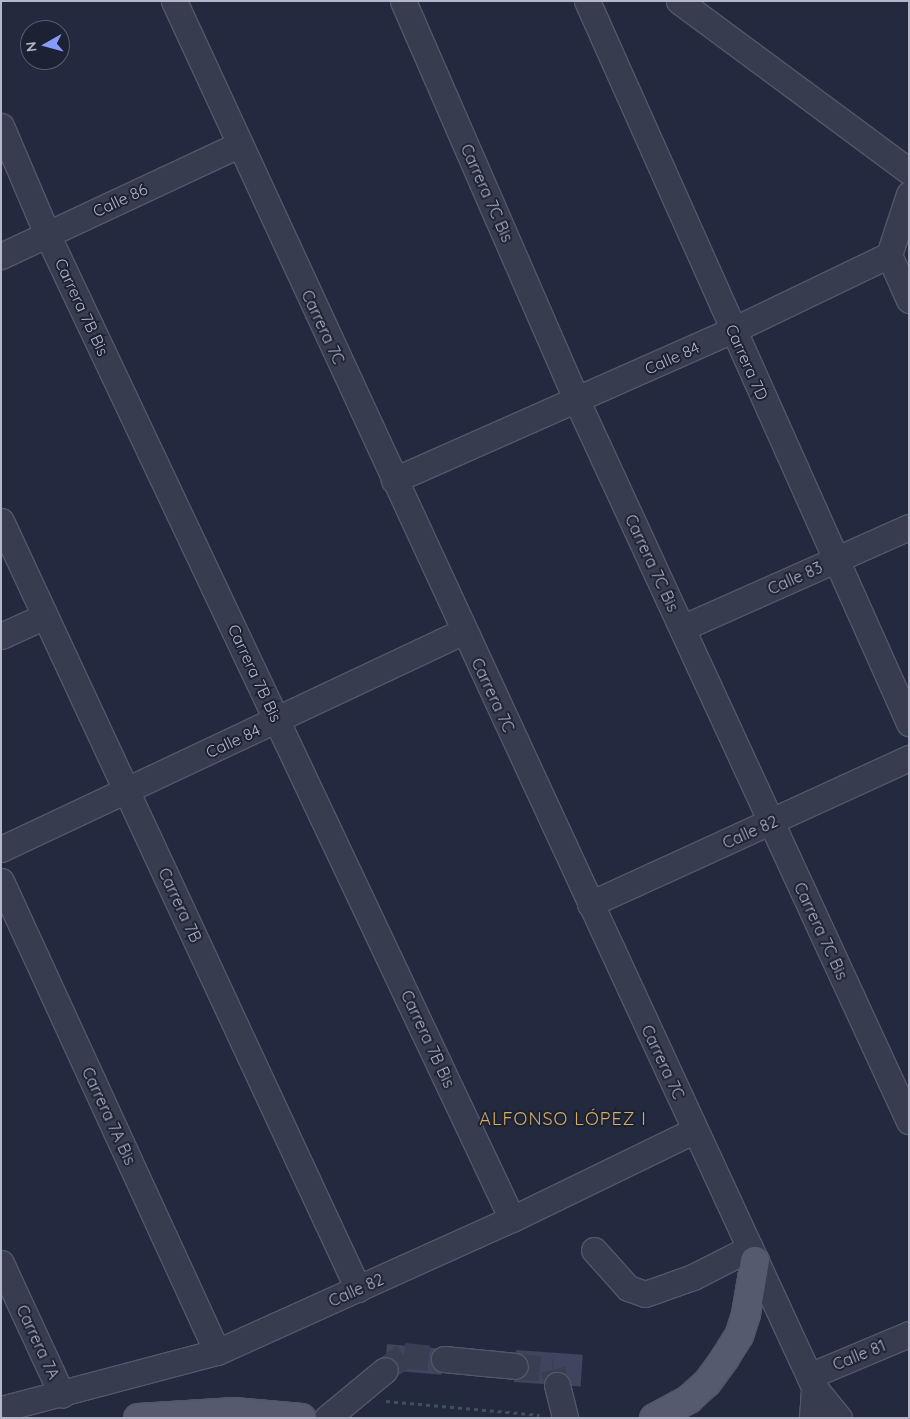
<!DOCTYPE html>
<html>
<head>
<meta charset="utf-8">
<style>
	body { margin:0 }
	#map { position:relative; width:910px; height:1419px; overflow:hidden; background:#23293e; font-family:Quicksand,sans-serif }
	div>[style] { position:absolute }
	.building>* { inset:0; background:#3f455e; transform-origin:0 0 }
	.minor-tunnel>* { height:25px; margin-top:-12.5px; transform-origin:0; background:repeating-linear-gradient(90deg,#393e53 0 25px,transparent 0 37px) }
	.path>* { height:3px; margin-top:-1.5px; transform-origin:0; background:repeating-linear-gradient(90deg,#405259 0 4px,transparent 0 8px) }
	.roads { filter:drop-shadow(1px 0 #525769) drop-shadow(-1px 0 #525769) drop-shadow(0 1px #525769) drop-shadow(0 -1px #525769) }
	.minor>* { height:25px; margin:-12.5px; padding:0 12.5px; transform-origin:12.5px; border-radius:12.5px; background:#373c4e }
	.major>* { height:28px; margin:-14px; padding:0 14px; transform-origin:14px; border-radius:14px; background:#555a6e }
	span { translate:-50% -50%; white-space:nowrap; text-align:center; line-height:1.15; -webkit-text-stroke:4px #1c2133; paint-order:stroke }
	.street-label { font-size:16px; color:#b3b7c9 }
	.neighbourhood-label { font-size:18px; color:#d7ad60; letter-spacing:1px }
	.frame { position:absolute; inset:0; border:2px solid #b3b7c9; pointer-events:none }
	.north { position:absolute; left:20px; top:20px; width:50px; height:50px; box-sizing:border-box; background:#1c2133; border:1px solid #585d6f; border-radius:50%; rotate:263deg; font-size:14px; font-weight:700; line-height:20px; text-align:center; color:#b3b7c9 }
	.north::after { content:''; display:block; margin:auto; width:18px; height:22px; background:#869bfa; clip-path:polygon(50% 0,100% 100%,50% 72%,0 100%) }
</style>
</head>
<body>
<div id="map">
	<div class="building">
		<div style="left:387px;top:1344px;width:57px;height:26px;rotate:5deg"></div>
		<div style="left:516px;top:1350px;width:67px;height:32px;rotate:4deg"></div>
	</div>
	<div class="minor-tunnel">
		<div style="left:515px;top:1366px;width:38px;rotate:5deg"></div>
		<div style="left:553px;top:1369px;width:16px;rotate:76deg"></div>
		<div style="left:385px;top:1370px;width:24px;rotate:-38deg"></div>
		<div style="left:404px;top:1355px;width:40px;rotate:5.7deg"></div>
	</div>
	<div class="path">
		<div style="left:386px;top:1401px;width:154px;rotate:5.2deg"></div>
	</div>
	<div class="roads">
		<div class="minor">
			<div style="left:174px;top:1px;width:1527px;rotate:65.21deg"></div>
			<div style="left:814px;top:1387px;width:40px;rotate:51deg"></div>
			<div style="left:403px;top:1px;width:436px;rotate:66.5deg"></div>
			<div style="left:577px;top:401px;width:793px;rotate:65.25deg"></div>
			<div style="left:587px;top:1px;width:791px;rotate:65.96deg"></div>
			<div style="left:679px;top:1px;width:286px;rotate:36.5deg"></div>
			<div style="left:1px;top:126px;width:117px;rotate:66.9deg"></div>
			<div style="left:47px;top:234px;width:1089px;rotate:64.73deg"></div>
			<div style="left:889px;top:255px;width:49px;rotate:66deg"></div>
			<div style="left:1px;top:256px;width:262px;rotate:-25.1deg"></div>
			<div style="left:394px;top:480px;width:371px;rotate:-23.9deg"></div>
			<div style="left:733px;top:330px;width:173px;rotate:-25.7deg"></div>
			<div style="left:889px;top:255px;width:64px;rotate:-71.8deg"></div>
			<div style="left:1px;top:521px;width:847px;rotate:65.07deg"></div>
			<div style="left:682px;top:628px;width:248px;rotate:-24deg"></div>
			<div style="left:1px;top:636px;width:48px;rotate:-24.4deg"></div>
			<div style="left:1px;top:849px;width:512px;rotate:-25.21deg"></div>
			<div style="left:1px;top:881px;width:518px;rotate:65.36deg"></div>
			<div style="left:590px;top:904px;width:351px;rotate:-24.6deg"></div>
			<div style="left:594px;top:1250px;width:51px;rotate:48.2deg"></div>
			<div style="left:628px;top:1288px;width:18px;rotate:19deg"></div>
			<div style="left:645px;top:1294px;width:51px;rotate:-19.5deg"></div>
			<div style="left:693px;top:1277px;width:64px;rotate:-27deg"></div>
			<div style="left:1px;top:1263px;width:145px;rotate:65.2deg"></div>
			<div style="left:444px;top:1359px;width:71px;rotate:5.6deg"></div>
			<div style="left:809px;top:1376px;width:108px;rotate:-22.8deg"></div>
			<div style="left:557px;top:1385px;width:34px;rotate:76deg"></div>
			<div style="left:1px;top:1409px;width:223px;rotate:-14.8deg"></div>
			<div style="left:217px;top:1352px;width:324px;rotate:-24.3deg"></div>
			<div style="left:512px;top:1219px;width:203px;rotate:-25.9deg"></div>
			<div style="left:327px;top:1418px;width:75px;rotate:-39.6deg"></div>
			<div style="left:812px;top:1418px;width:31px;rotate:-86deg"></div>
		</div>
		<div class="major">
			<div style="left:138px;top:1418px;width:97px;rotate:-3.5deg"></div>
			<div style="left:235px;top:1412px;width:67px;rotate:5.1deg"></div>
			<div style="left:654px;top:1418px;width:40px;rotate:-28deg"></div>
			<div style="left:689px;top:1399px;width:24px;rotate:-42deg"></div>
			<div style="left:707px;top:1383px;width:31px;rotate:-54deg"></div>
			<div style="left:725px;top:1358px;width:26px;rotate:-58deg"></div>
			<div style="left:739px;top:1336px;width:23px;rotate:-72deg"></div>
			<div style="left:746px;top:1314px;width:54px;rotate:-80.4deg"></div>
		</div>
	</div>
	<div class="street-label">
		<span style="left:487px;top:193px;rotate:66deg">Carrera 7C Bis</span>
		<span style="left:120px;top:200px;rotate:-25deg">Calle 86</span>
		<span style="left:82px;top:307px;rotate:65deg">Carrera 7B Bis</span>
		<span style="left:323px;top:327px;rotate:65deg">Carrera 7C</span>
		<span style="left:672px;top:358px;rotate:-24deg">Calle 84</span>
		<span style="left:747px;top:362px;rotate:66deg">Carrera 7D</span>
		<span style="left:652px;top:563px;rotate:65deg">Carrera 7C Bis</span>
		<span style="left:795px;top:578px;rotate:-24deg">Calle 83</span>
		<span style="left:255px;top:673px;rotate:65deg">Carrera 7B Bis</span>
		<span style="left:493px;top:695px;rotate:65deg">Carrera 7C</span>
		<span style="left:233px;top:741px;rotate:-25deg">Calle 84</span>
		<span style="left:750px;top:832px;rotate:-24deg">Calle 82</span>
		<span style="left:180px;top:905px;rotate:65deg">Carrera 7B</span>
		<span style="left:821px;top:931px;rotate:65deg">Carrera 7C Bis</span>
		<span style="left:428px;top:1039px;rotate:65deg">Carrera 7B Bis</span>
		<span style="left:663px;top:1062px;rotate:65deg">Carrera 7C</span>
		<span style="left:109px;top:1116px;rotate:65deg">Carrera 7A Bis</span>
		<span style="left:356px;top:1290px;rotate:-24deg">Calle 82</span>
		<span style="left:38px;top:1342px;rotate:65deg">Carrera 7A</span>
		<span style="left:859px;top:1355px;rotate:-22deg">Calle 81</span>
	</div>
	<div class="neighbourhood-label">
		<span style="left:563px;top:1119px">ALFONSO LÓPEZ I</span>
	</div>
	<div class="frame"></div>
	<div class="north">N</div>
</div>
</body>
</html>
